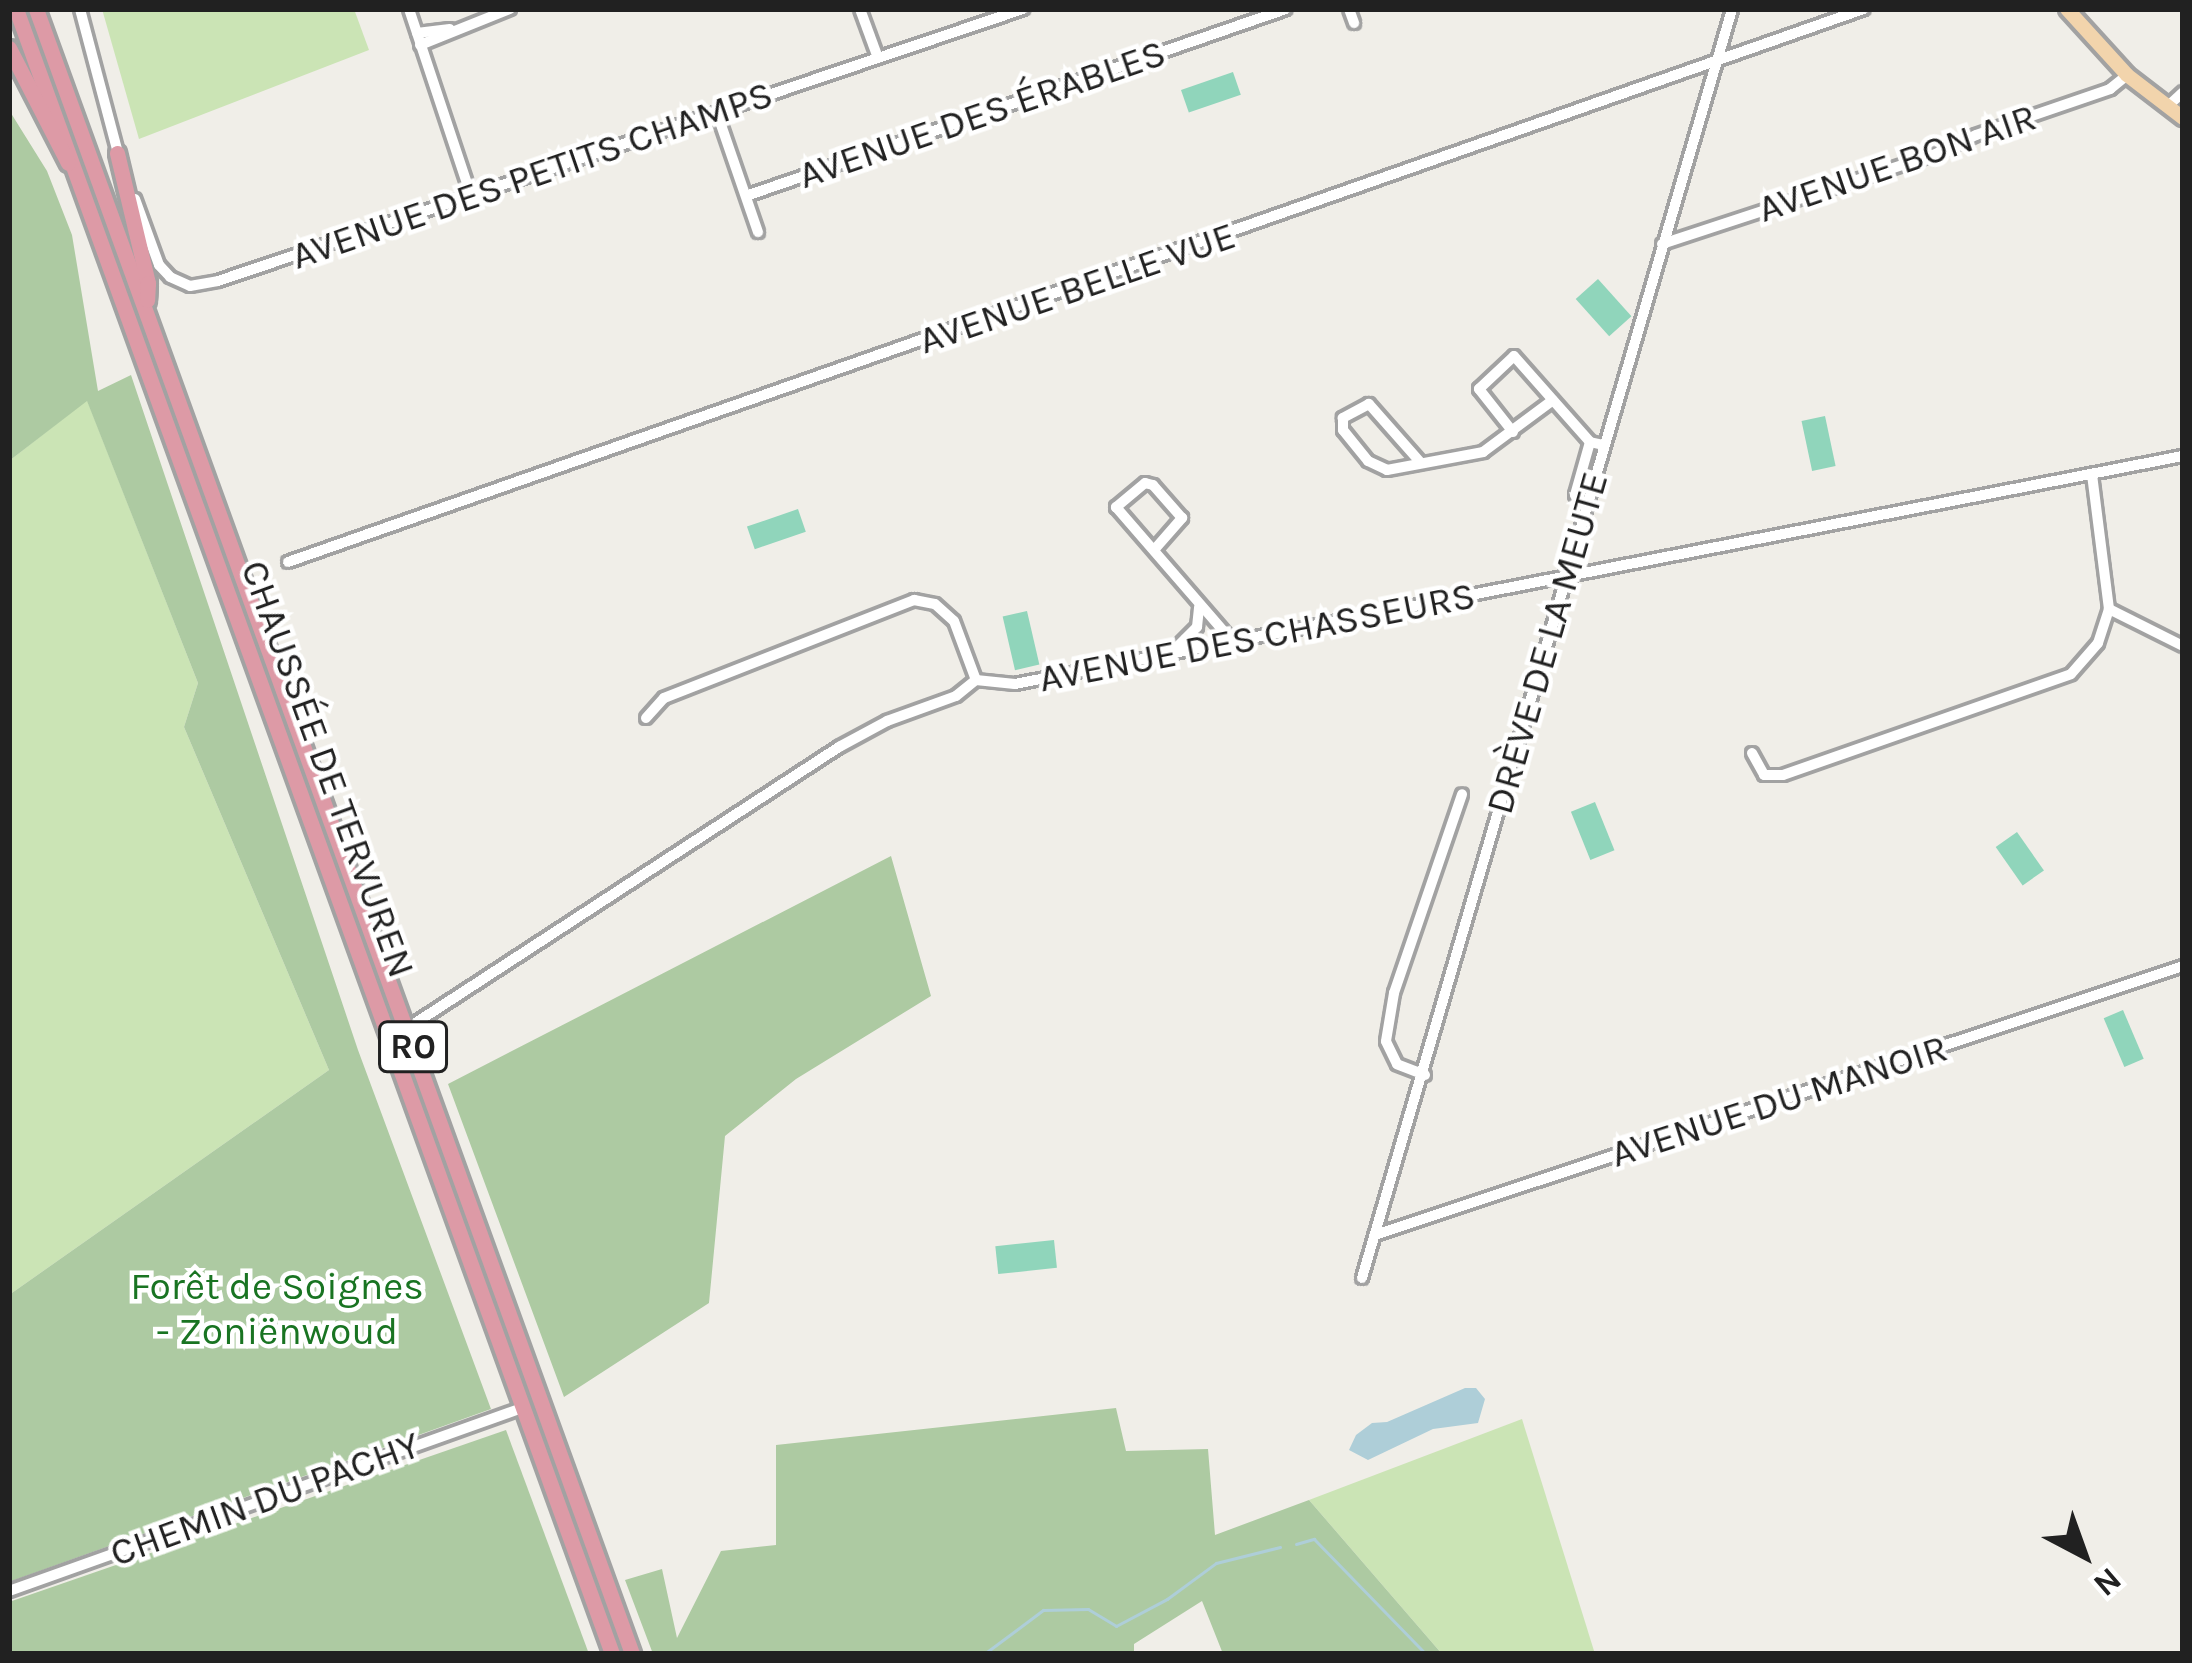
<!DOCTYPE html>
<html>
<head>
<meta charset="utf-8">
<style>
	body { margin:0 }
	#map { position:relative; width:2192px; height:1663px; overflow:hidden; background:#f0eee8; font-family:Karla,sans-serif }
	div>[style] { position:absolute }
	.grass>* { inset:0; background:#cbe4b5 }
	.forest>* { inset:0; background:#adcaa2 }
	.pitch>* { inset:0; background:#90d5bb; transform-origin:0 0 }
	.water>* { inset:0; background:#aeced8 }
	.stream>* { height:3px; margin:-1.5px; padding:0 1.5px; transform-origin:1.5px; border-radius:1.5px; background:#aeced8 }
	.roads { filter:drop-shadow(3px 0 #a2a2a2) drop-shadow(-3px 0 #a2a2a2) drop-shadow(0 3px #a2a2a2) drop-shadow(0 -3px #a2a2a2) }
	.minor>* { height:10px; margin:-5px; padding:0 5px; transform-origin:5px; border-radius:5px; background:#fff }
	.major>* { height:14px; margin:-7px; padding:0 7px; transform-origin:7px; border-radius:7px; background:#f2d4ac }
	.highway>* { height:15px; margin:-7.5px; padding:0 7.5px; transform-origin:7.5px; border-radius:7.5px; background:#dd9aa6 }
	span { translate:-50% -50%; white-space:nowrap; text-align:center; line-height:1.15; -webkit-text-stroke:9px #fff; paint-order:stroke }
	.shield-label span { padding:3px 9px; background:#fff; border:3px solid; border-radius:9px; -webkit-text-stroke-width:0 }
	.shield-label { font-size:36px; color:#212121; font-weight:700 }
	.street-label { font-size:39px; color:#212121 }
	.park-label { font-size:39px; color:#197422 }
	.frame { position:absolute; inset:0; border:12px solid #212121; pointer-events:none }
	.north { position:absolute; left:2024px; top:1495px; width:120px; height:120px; -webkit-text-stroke:9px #fff; paint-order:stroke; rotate:139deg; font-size:33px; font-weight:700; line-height:48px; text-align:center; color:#212121 }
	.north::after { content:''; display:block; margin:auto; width:42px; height:54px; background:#212121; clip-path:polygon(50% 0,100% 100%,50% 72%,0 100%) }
</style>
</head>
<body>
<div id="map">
	<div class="grass">
		<div style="clip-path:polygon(102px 9px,354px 9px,369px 50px,139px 139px)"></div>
		<div style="clip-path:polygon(87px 400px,198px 683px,184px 727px,329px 1070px,9px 1295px,9px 461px)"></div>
		<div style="clip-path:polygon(1522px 1419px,1595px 1654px,1442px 1654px,1309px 1500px)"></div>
	</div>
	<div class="forest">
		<div style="clip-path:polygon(9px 110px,47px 171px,72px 235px,98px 391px,131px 375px,358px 1050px,491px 1409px,9px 1582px,9px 1295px,329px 1070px,184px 727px,198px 683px,87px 401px,9px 461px)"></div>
		<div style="clip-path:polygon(891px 856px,931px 996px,796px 1079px,725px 1136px,709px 1303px,564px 1397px,448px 1084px)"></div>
		<div style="clip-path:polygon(1116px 1408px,1126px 1451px,1208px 1449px,1215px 1535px,1309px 1500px,1442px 1654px,1223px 1654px,1202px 1601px,1134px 1644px,1134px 1654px,653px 1654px,625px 1580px,662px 1569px,677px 1638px,721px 1551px,776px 1545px,776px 1445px)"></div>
		<div style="clip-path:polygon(506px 1430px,589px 1654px,9px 1654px,9px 1602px)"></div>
	</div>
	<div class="pitch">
		<div style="left:1233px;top:72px;width:24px;height:55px;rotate:71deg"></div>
		<div style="left:1598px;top:279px;width:50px;height:30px;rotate:48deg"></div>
		<div style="left:1825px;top:416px;width:51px;height:24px;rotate:78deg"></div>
		<div style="left:798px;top:509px;width:24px;height:54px;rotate:71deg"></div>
		<div style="left:1027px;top:611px;width:55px;height:25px;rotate:77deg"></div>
		<div style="left:1595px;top:802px;width:52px;height:26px;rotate:68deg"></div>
		<div style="left:2017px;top:832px;width:47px;height:26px;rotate:55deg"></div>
		<div style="left:2123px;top:1010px;width:53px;height:21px;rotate:67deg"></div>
		<div style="left:1054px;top:1240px;width:28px;height:59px;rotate:84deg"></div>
	</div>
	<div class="water">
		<div style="clip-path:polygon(1465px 1388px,1476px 1388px,1485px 1399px,1478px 1423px,1433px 1429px,1368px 1460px,1349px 1450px,1356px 1435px,1372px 1423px,1387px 1422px)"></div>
	</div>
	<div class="stream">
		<div style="left:1296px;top:1544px;width:19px;rotate:-16deg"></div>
		<div style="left:1314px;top:1539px;width:161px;rotate:45.8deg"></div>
		<div style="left:984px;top:1654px;width:74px;rotate:-36.7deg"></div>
		<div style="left:1043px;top:1610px;width:45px;rotate:-1.3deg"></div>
		<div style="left:1088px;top:1609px;width:33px;rotate:31deg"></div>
		<div style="left:1116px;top:1626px;width:58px;rotate:-27.9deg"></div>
		<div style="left:1167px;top:1599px;width:61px;rotate:-36.3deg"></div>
		<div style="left:1216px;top:1563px;width:66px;rotate:-14deg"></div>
	</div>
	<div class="roads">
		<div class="minor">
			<div style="left:80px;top:9px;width:156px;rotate:75.2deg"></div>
			<div style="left:409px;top:9px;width:196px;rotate:71.6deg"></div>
			<div style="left:860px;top:9px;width:52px;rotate:69.8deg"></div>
			<div style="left:1349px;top:9px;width:15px;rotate:70deg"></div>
			<div style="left:417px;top:33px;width:33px;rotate:-7deg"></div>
			<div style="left:420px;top:45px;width:97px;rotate:-21.8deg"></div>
			<div style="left:2167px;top:107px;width:22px;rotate:-43deg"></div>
			<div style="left:717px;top:113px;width:126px;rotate:71deg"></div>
			<div style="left:746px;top:196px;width:571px;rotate:-19.1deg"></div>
			<div style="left:135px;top:199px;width:70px;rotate:70deg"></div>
			<div style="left:159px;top:265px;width:16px;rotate:47deg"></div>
			<div style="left:170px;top:277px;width:22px;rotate:24deg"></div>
			<div style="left:190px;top:286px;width:28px;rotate:-10deg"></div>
			<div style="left:218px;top:281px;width:850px;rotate:-18.67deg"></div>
			<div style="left:1662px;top:244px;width:285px;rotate:-18.2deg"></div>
			<div style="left:1933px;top:155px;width:47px;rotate:-24.9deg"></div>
			<div style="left:1976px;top:135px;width:142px;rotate:-18.9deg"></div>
			<div style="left:2110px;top:89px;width:22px;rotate:-39deg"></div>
			<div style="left:1513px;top:432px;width:55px;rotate:-128.3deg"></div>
			<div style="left:1479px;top:389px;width:48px;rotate:-43.3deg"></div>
			<div style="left:1514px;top:356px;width:115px;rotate:48.5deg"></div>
			<div style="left:1590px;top:442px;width:13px;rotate:13deg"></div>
			<div style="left:1421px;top:463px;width:79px;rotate:-131.4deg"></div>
			<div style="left:1369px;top:404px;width:30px;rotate:152deg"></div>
			<div style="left:1343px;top:418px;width:12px;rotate:90deg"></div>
			<div style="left:1343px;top:430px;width:40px;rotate:51deg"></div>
			<div style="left:1368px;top:461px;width:21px;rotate:25deg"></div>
			<div style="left:1387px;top:470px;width:98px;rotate:-10.6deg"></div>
			<div style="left:1483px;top:452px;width:87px;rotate:-36.6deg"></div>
			<div style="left:1586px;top:508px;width:17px;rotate:-130deg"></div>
			<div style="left:1575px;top:495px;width:55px;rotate:-74.2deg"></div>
			<div style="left:1154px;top:550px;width:43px;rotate:-48.8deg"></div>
			<div style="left:1182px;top:518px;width:44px;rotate:-131.3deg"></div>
			<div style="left:1153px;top:485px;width:8px;rotate:-166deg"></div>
			<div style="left:1145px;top:483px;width:38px;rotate:140deg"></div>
			<div style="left:1116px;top:507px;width:177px;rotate:49.1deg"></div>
			<div style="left:288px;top:562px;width:1670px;rotate:-19.34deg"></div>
			<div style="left:2109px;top:609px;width:83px;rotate:26.6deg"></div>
			<div style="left:1171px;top:653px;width:37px;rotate:-45deg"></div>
			<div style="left:1197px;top:627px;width:20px;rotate:-84deg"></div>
			<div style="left:646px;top:718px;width:27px;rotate:-48deg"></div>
			<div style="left:664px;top:698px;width:269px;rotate:-21.4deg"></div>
			<div style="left:914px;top:600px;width:21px;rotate:11deg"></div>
			<div style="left:935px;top:604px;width:25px;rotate:42deg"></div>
			<div style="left:954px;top:621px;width:63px;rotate:69.6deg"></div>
			<div style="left:1752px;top:753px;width:25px;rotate:61deg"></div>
			<div style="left:1764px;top:775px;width:19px"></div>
			<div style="left:1783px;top:775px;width:305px;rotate:-19.3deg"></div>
			<div style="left:2071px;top:674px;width:41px;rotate:-48.9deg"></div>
			<div style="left:2098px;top:643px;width:36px;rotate:-72deg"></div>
			<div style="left:2109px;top:609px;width:136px;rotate:-97.2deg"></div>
			<div style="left:417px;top:1022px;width:504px;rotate:-33.09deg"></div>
			<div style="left:839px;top:747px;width:55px;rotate:-28.4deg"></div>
			<div style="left:887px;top:721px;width:73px;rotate:-19.9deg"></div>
			<div style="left:956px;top:696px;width:26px;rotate:-39deg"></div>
			<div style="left:976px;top:680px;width:39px;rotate:6deg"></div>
			<div style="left:1015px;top:684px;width:1190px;rotate:-11.05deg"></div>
			<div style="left:1425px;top:1075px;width:30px;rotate:-159deg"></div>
			<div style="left:1397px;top:1064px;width:25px;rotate:-116deg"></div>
			<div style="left:1386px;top:1041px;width:49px;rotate:-80.5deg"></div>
			<div style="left:1394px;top:993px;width:210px;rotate:-71.1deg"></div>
			<div style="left:1375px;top:1235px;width:852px;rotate:-18.41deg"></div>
			<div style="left:1362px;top:1278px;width:1322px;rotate:-73.74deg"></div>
			<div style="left:9px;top:1591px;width:545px;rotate:-19.63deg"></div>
		</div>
		<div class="major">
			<div style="left:2067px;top:9px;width:89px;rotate:47.7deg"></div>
			<div style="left:2127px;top:75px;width:71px;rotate:37.5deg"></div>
		</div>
		<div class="highway">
			<div style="left:16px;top:9px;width:1750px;rotate:70.08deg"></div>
			<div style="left:36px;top:9px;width:1750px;rotate:70.08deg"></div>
			<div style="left:9px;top:48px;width:129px;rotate:62.8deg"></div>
			<div style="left:117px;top:153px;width:134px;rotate:76.6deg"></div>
			<div style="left:148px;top:283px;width:17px;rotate:93deg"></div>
		</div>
	</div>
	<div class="shield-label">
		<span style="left:413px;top:1047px">R0</span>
	</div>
	<div class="street-label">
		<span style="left:982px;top:114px;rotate:-19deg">AVENUE DES ÉRABLES</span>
		<span style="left:1897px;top:163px;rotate:-19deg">AVENUE BON AIR</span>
		<span style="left:532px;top:175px;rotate:-19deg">AVENUE DES PETITS CHAMPS</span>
		<span style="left:1077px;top:288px;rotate:-19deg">AVENUE BELLE VUE</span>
		<span style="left:1257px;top:637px;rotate:-11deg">AVENUE DES CHASSEURS</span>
		<span style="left:1547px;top:643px;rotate:-74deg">DRÈVE DE LA MEUTE</span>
		<span style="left:328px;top:769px;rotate:70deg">CHAUSSÉE DE TERVUREN</span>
		<span style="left:1779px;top:1101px;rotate:-18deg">AVENUE DU MANOIR</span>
		<span style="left:265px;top:1499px;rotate:-20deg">CHEMIN DU PACHY</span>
	</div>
	<div class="park-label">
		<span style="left:277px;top:1309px">Forêt de Soignes<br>- Zoniënwoud</span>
	</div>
	<div class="frame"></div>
	<div class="north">N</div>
</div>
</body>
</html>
